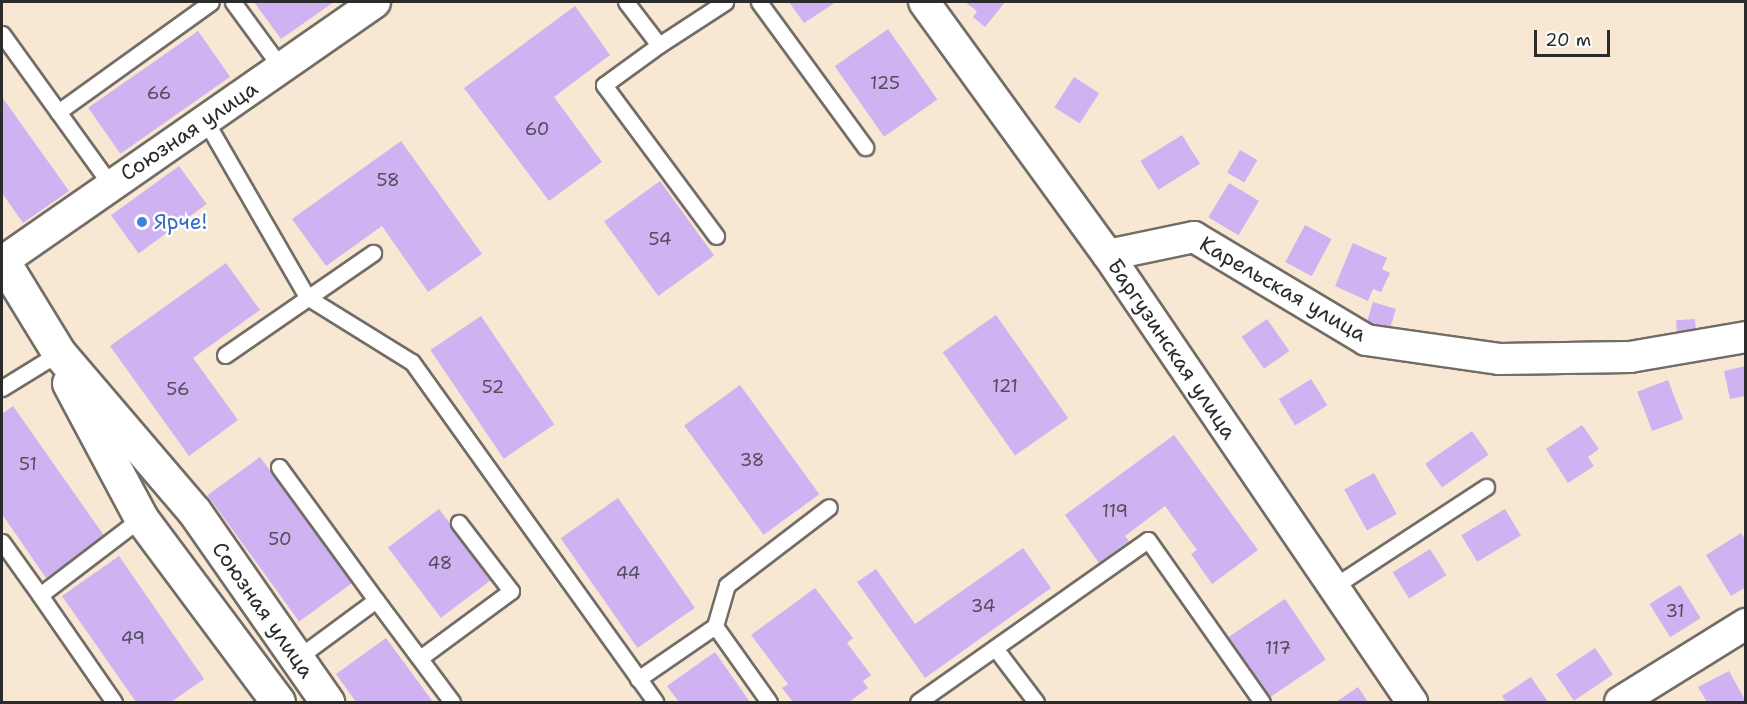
<!DOCTYPE html>
<html>
<head>
<meta charset="utf-8">
<style>
	body { margin:0 }
	#map { position:relative; width:1747px; height:704px; overflow:hidden; background:#f7e7d3; font-family:"Shantell Sans",sans-serif }
	div>[style] { position:absolute }
	.building>* { inset:0; background:#cfb2f1; transform-origin:0 0 }
	.roads { filter:drop-shadow(2px 0 #726d66) drop-shadow(-2px 0 #726d66) drop-shadow(0 2px #726d66) drop-shadow(0 -2px #726d66) }
	.service>* { height:15px; margin:-7.5px; padding:0 7.5px; transform-origin:7.5px; border-radius:7.5px; background:#fff }
	.minor>* { height:30px; margin:-15px; padding:0 15px; transform-origin:15px; border-radius:15px; background:#fff }
	.tertiary>* { height:33px; margin:-16.5px; padding:0 16.5px; transform-origin:16.5px; border-radius:16.5px; background:#fff }
	.dots>* { width:16px; height:16px; translate:-50% -50%; box-sizing:border-box; border:3px solid #fff; border-radius:50% }
	span { translate:-50% -50%; white-space:nowrap; text-align:center; line-height:1.15; -webkit-text-stroke:5px #fff; paint-order:stroke }
	.number-label { font-size:18px; color:#544d5c }
	.number-label span { -webkit-text-stroke-width:0 }
	.street-label { font-size:21px; color:#2b2b2b }
	.shop-label { font-size:21px; color:#366cbe }
	.left { translate:0 -50%; text-align:left }
	.frame { position:absolute; inset:0; border:3px solid #2b2b2b; pointer-events:none }
	.scale { position:absolute; left:1534px; top:30px; width:76px; height:27px; box-sizing:border-box; border:3px solid #2b2b2b; border-top:0; padding-left:8px; font-size:18px; line-height:21px; white-space:nowrap; color:#2b2b2b; -webkit-text-stroke:4px #fff; paint-order:stroke }
</style>
</head>
<body>
<div id="map">
	<div class="building">
		<div style="clip-path:polygon(254px 2px,334px 2px,281px 39px)"></div>
		<div style="clip-path:polygon(789px 2px,836px 2px,804px 23px)"></div>
		<div style="clip-path:polygon(965px 2px,1005px 2px,985px 27px,973px 17px,977px 11px)"></div>
		<div style="clip-path:polygon(575px 6px,610px 55px,554px 97px,602px 162px,549px 201px,464px 88px)"></div>
		<div style="left:888px;top:29px;width:86px;height:65px;rotate:55deg"></div>
		<div style="left:198px;top:31px;width:56px;height:134px;rotate:55deg"></div>
		<div style="left:1074px;top:77px;width:30px;height:36px;rotate:33deg"></div>
		<div style="clip-path:polygon(2px 97px,69px 191px,23px 223px,2px 193px)"></div>
		<div style="left:1182px;top:135px;width:34px;height:49px;rotate:58deg"></div>
		<div style="clip-path:polygon(401px 141px,482px 254px,428px 292px,382px 226px,326px 266px,292px 219px)"></div>
		<div style="left:1240px;top:150px;width:20px;height:26px;rotate:30deg"></div>
		<div style="left:179px;top:166px;width:47px;height:84px;rotate:54deg"></div>
		<div style="left:660px;top:181px;width:92px;height:69px;rotate:54deg"></div>
		<div style="left:1229px;top:183px;width:35px;height:40px;rotate:31deg"></div>
		<div style="left:1305px;top:225px;width:30px;height:42px;rotate:28deg"></div>
		<div style="clip-path:polygon(1353px 243px,1387px 258px,1382px 269px,1390px 273px,1381px 292px,1373px 289px,1368px 301px,1335px 286px)"></div>
		<div style="clip-path:polygon(226px 263px,260px 310px,193px 358px,238px 420px,189px 456px,110px 346px)"></div>
		<div style="left:1373px;top:302px;width:24px;height:23px;rotate:17deg"></div>
		<div style="left:996px;top:315px;width:126px;height:65px;rotate:55deg"></div>
		<div style="left:481px;top:316px;width:131px;height:61px;rotate:56deg"></div>
		<div style="left:1267px;top:319px;width:39px;height:31px;rotate:55deg"></div>
		<div style="left:1695px;top:319px;width:14px;height:19px;rotate:86deg"></div>
		<div style="clip-path:polygon(1746px 366px,1746px 396px,1730px 399px,1724px 371px)"></div>
		<div style="left:1311px;top:379px;width:31px;height:38px;rotate:58deg"></div>
		<div style="left:1668px;top:380px;width:42px;height:33px;rotate:69deg"></div>
		<div style="left:740px;top:385px;width:135px;height:69px;rotate:54deg"></div>
		<div style="clip-path:polygon(13px 406px,105px 537px,46px 578px,2px 514px,2px 414px)"></div>
		<div style="clip-path:polygon(1582px 425px,1599px 449px,1588px 457px,1594px 466px,1568px 483px,1546px 449px)"></div>
		<div style="left:1472px;top:431px;width:29px;height:57px;rotate:55deg"></div>
		<div style="clip-path:polygon(1174px 435px,1258px 550px,1212px 584px,1191px 554px,1197px 550px,1165px 506px,1125px 536px,1129px 541px,1099px 563px,1065px 515px)"></div>
		<div style="left:260px;top:457px;width:156px;height:65px;rotate:54deg"></div>
		<div style="left:1374px;top:473px;width:47px;height:34px;rotate:61deg"></div>
		<div style="left:618px;top:498px;width:134px;height:70px;rotate:55deg"></div>
		<div style="left:439px;top:509px;width:88px;height:64px;rotate:53deg"></div>
		<div style="left:1505px;top:509px;width:31px;height:51px;rotate:59deg"></div>
		<div style="clip-path:polygon(1741px 533px,1746px 541px,1746px 587px,1731px 596px,1706px 555px)"></div>
		<div style="clip-path:polygon(1023px 548px,1051px 588px,925px 678px,857px 582px,876px 569px,915px 624px)"></div>
		<div style="left:1430px;top:549px;width:31px;height:44px;rotate:58deg"></div>
		<div style="clip-path:polygon(119px 556px,204px 679px,171px 702px,136px 702px,62px 596px)"></div>
		<div style="left:1680px;top:585px;width:39px;height:36px;rotate:58deg"></div>
		<div style="clip-path:polygon(815px 588px,853px 638px,847px 643px,871px 675px,863px 681px,868px 688px,849px 702px,793px 702px,782px 688px,788px 684px,751px 635px)"></div>
		<div style="left:1285px;top:599px;width:73px;height:68px;rotate:56deg"></div>
		<div style="clip-path:polygon(386px 638px,433px 702px,356px 702px,336px 674px)"></div>
		<div style="left:1595px;top:648px;width:32px;height:47px;rotate:56deg"></div>
		<div style="clip-path:polygon(715px 652px,750px 702px,679px 702px,667px 686px)"></div>
		<div style="clip-path:polygon(1729px 671px,1746px 702px,1707px 702px,1698px 687px)"></div>
		<div style="clip-path:polygon(1531px 677px,1548px 702px,1506px 702px,1502px 696px)"></div>
		<div style="clip-path:polygon(1358px 687px,1368px 702px,1336px 702px)"></div>
	</div>
	<div class="roads">
		<div class="service">
			<div style="left:233px;top:2px;width:83px;rotate:53.8deg"></div>
			<div style="left:626px;top:2px;width:54px;rotate:52.5deg"></div>
			<div style="left:659px;top:45px;width:79px;rotate:-33.1deg"></div>
			<div style="left:759px;top:2px;width:180px;rotate:53.8deg"></div>
			<div style="left:2px;top:34px;width:185px;rotate:54.2deg"></div>
			<div style="left:659px;top:45px;width:68px;rotate:144deg"></div>
			<div style="left:604px;top:85px;width:188px;rotate:53.4deg"></div>
			<div style="left:58px;top:112px;width:188px;rotate:-35.7deg"></div>
			<div style="left:205px;top:120px;width:204px;rotate:60deg"></div>
			<div style="left:307px;top:297px;width:123px;rotate:31.8deg"></div>
			<div style="left:412px;top:362px;width:418px;rotate:54.4deg"></div>
			<div style="left:225px;top:355px;width:180px;rotate:-34.6deg"></div>
			<div style="left:2px;top:388px;width:67px;rotate:-31.6deg"></div>
			<div style="left:279px;top:467px;width:165px;rotate:53.9deg"></div>
			<div style="left:2px;top:542px;width:65px;rotate:54.4deg"></div>
			<div style="left:1333px;top:587px;width:183px;rotate:-33.2deg"></div>
			<div style="left:715px;top:626px;width:43px;rotate:-73.7deg"></div>
			<div style="left:727px;top:585px;width:128px;rotate:-37.4deg"></div>
			<div style="left:995px;top:648px;width:68px;rotate:52.8deg"></div>
			<div style="left:420px;top:658px;width:113px;rotate:-36.4deg"></div>
			<div style="left:511px;top:591px;width:86px;rotate:-127.4deg"></div>
			<div style="left:296px;top:659px;width:99px;rotate:-36.4deg"></div>
			<div style="left:376px;top:600px;width:127px;rotate:53.3deg"></div>
			<div style="left:638px;top:679px;width:93px;rotate:-34.5deg"></div>
			<div style="left:715px;top:626px;width:93px;rotate:54.6deg"></div>
			<div style="left:114px;top:702px;width:130px;rotate:-124.7deg"></div>
			<div style="left:40px;top:595px;width:127px;rotate:-37.3deg"></div>
			<div style="left:918px;top:702px;width:281px;rotate:-35.2deg"></div>
			<div style="left:1148px;top:540px;width:198px;rotate:54.9deg"></div>
		</div>
		<div class="minor">
			<div style="left:924px;top:2px;width:313px;rotate:54deg"></div>
			<div style="left:1108px;top:255px;width:541px;rotate:55.78deg"></div>
			<div style="left:1108px;top:255px;width:88px;rotate:-11.8deg"></div>
			<div style="left:1194px;top:237px;width:200px;rotate:30.9deg"></div>
			<div style="left:1366px;top:340px;width:134px;rotate:8.1deg"></div>
			<div style="left:1499px;top:359px;width:131px;rotate:-0.9deg"></div>
			<div style="left:1630px;top:357px;width:118px;rotate:-9.8deg"></div>
			<div style="left:3px;top:261px;width:453px;rotate:-34.8deg"></div>
			<div style="left:1620px;top:702px;width:148px;rotate:-31.8deg"></div>
		</div>
		<div class="tertiary">
			<div style="left:2px;top:260px;width:109px;rotate:58.5deg"></div>
			<div style="left:59px;top:353px;width:208px;rotate:49.5deg"></div>
			<div style="left:194px;top:511px;width:233px;rotate:55.1deg"></div>
			<div style="left:69px;top:383px;width:153px;rotate:61.9deg"></div>
			<div style="left:141px;top:518px;width:229px;rotate:53.3deg"></div>
		</div>
	</div>
	<div class="dots">
		<div style="left:142px;top:222px;background:#3f7fe0"></div>
	</div>
	<div class="number-label">
		<span style="left:885px;top:83px">125</span>
		<span style="left:159px;top:93px">66</span>
		<span style="left:537px;top:129px">60</span>
		<span style="left:388px;top:180px">58</span>
		<span style="left:660px;top:239px">54</span>
		<span style="left:1005px;top:386px">121</span>
		<span style="left:493px;top:387px">52</span>
		<span style="left:178px;top:389px">56</span>
		<span style="left:752px;top:460px">38</span>
		<span style="left:28px;top:464px">51</span>
		<span style="left:1115px;top:511px">119</span>
		<span style="left:280px;top:539px">50</span>
		<span style="left:440px;top:563px">48</span>
		<span style="left:628px;top:573px">44</span>
		<span style="left:983px;top:606px">34</span>
		<span style="left:1675px;top:611px">31</span>
		<span style="left:133px;top:638px">49</span>
		<span style="left:1278px;top:648px">117</span>
	</div>
	<div class="street-label">
		<span style="left:189px;top:131px;rotate:-34deg">Союзная улица</span>
		<span style="left:1283px;top:289px;rotate:30deg">Карельская улица</span>
		<span style="left:1172px;top:349px;rotate:56deg">Баргузинская улица</span>
		<span style="left:263px;top:610px;rotate:55deg">Союзная улица</span>
	</div>
	<div class="shop-label">
		<span class="left" style="left:154px;top:222px">Ярче!</span>
	</div>
	<div class="frame"></div>
	<div class="scale">20 m</div>
</div>
</body>
</html>
